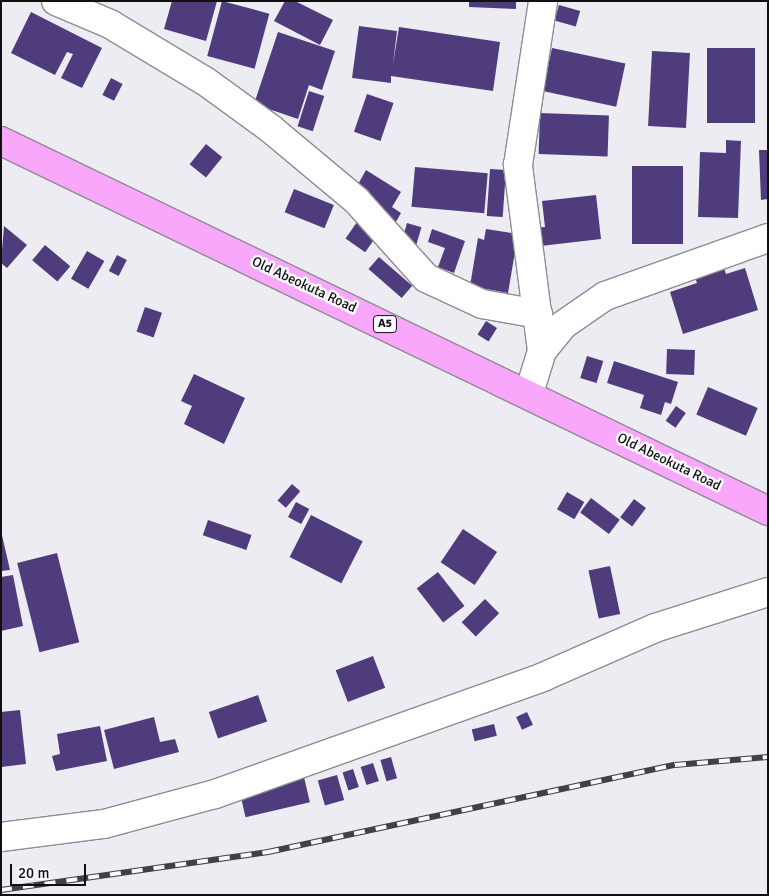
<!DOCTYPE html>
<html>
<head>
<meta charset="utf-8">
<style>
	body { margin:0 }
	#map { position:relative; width:769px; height:896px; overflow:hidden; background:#edecf3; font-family:Signika,sans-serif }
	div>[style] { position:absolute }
	.building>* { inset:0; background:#4e3c7d; transform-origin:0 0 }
	.roads { filter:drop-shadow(1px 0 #8d8c92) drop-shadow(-1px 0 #8d8c92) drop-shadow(0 1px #8d8c92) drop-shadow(0 -1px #8d8c92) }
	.street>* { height:28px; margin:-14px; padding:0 14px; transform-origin:14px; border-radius:14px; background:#fff }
	.highway>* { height:28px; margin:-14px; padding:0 14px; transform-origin:14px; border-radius:14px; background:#f8a7fa }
	.rail>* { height:5.5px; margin-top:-2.75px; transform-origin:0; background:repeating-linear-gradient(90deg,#fafafe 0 11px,#414044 0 22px); box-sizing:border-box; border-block:1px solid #414044 }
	span { translate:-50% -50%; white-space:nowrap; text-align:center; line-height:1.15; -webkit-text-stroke:5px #fafafe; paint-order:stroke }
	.shield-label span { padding:1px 4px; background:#fafafe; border:1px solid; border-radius:4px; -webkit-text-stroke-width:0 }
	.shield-label { font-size:12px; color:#100f12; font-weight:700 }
	.street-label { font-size:14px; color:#100f12 }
	.frame { position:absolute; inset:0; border:2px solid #100f12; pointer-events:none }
	.scale { position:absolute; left:10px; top:864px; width:76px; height:22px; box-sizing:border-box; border:2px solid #100f12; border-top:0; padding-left:6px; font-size:15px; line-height:18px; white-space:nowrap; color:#100f12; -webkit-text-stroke:4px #fafafe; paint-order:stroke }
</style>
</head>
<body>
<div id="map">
	<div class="building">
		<div style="clip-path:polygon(172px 1px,217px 1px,206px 41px,164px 29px)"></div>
		<div style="left:222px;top:1px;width:49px;height:57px;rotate:15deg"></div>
		<div style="clip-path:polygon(285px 1px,295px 1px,333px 20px,320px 45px,274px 21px)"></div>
		<div style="clip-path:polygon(469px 1px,516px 1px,516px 9px,469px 7px)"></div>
		<div style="left:559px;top:5px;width:22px;height:16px;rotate:16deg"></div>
		<div style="clip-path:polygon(31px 12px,102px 48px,82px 88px,61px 78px,73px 54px,67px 52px,55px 75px,11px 53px)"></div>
		<div style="clip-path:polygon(359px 26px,397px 31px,393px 64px,399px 27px,500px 42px,493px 91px,391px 76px,391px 83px,352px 78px)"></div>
		<div style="clip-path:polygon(278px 32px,335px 51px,322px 90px,309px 85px,298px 119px,254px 104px)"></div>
		<div style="left:552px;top:48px;width:75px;height:44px;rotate:12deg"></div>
		<div style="left:707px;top:48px;width:48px;height:75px"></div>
		<div style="left:652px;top:51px;width:38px;height:75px;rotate:3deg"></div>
		<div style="left:111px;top:78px;width:13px;height:19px;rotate:27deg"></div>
		<div style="left:309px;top:91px;width:16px;height:37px;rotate:18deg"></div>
		<div style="left:367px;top:94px;width:28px;height:40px;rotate:19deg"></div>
		<div style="left:540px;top:113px;width:69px;height:41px;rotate:2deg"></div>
		<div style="clip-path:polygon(726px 140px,741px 141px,738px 218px,698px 217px,700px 152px,726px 153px)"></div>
		<div style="left:206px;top:144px;width:21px;height:26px;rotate:39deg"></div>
		<div style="clip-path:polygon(759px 150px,768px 150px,768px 199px,761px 200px)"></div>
		<div style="left:632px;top:166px;width:51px;height:78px"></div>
		<div style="left:415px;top:167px;width:73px;height:40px;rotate:5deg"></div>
		<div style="left:490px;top:169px;width:16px;height:47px;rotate:4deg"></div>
		<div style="clip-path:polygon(366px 170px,401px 192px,392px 207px,401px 213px,393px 227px,352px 195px)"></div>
		<div style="left:294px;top:189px;width:43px;height:25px;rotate:22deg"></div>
		<div style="clip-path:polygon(596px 195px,601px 239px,532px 247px,530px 228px,545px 227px,542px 201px)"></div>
		<div style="left:357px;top:222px;width:24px;height:20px;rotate:35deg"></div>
		<div style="left:407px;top:223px;width:15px;height:20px;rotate:16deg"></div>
		<div style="clip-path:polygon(4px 226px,27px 245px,7px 268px,1px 263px)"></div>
		<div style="clip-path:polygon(432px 229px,465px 241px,454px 273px,438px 267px,445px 248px,428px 242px)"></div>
		<div style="clip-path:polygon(486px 229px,518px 234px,508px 293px,470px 286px,478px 238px,484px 240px)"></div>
		<div style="left:45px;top:245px;width:33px;height:20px;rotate:40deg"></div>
		<div style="left:87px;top:251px;width:20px;height:32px;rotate:30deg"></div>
		<div style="left:117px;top:255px;width:11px;height:18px;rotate:27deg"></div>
		<div style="left:379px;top:257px;width:44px;height:16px;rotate:41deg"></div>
		<div style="clip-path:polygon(723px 265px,726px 274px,745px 268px,758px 310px,683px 334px,670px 292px,697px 283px,694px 275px)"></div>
		<div style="left:145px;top:307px;width:18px;height:26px;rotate:19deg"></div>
		<div style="left:486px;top:321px;width:13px;height:16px;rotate:32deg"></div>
		<div style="left:667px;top:349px;width:28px;height:25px;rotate:2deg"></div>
		<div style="left:587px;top:356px;width:17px;height:23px;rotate:17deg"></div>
		<div style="clip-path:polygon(614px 361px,678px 382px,671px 404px,665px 402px,661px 415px,640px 408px,644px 395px,607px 383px)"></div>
		<div style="clip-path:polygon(194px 374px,245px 398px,224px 444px,184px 424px,192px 406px,181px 401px)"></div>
		<div style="left:708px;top:387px;width:54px;height:30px;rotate:23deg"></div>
		<div style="left:676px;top:406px;width:12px;height:18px;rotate:35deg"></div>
		<div style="left:292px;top:484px;width:11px;height:22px;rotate:41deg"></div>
		<div style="left:567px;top:492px;width:20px;height:20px;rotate:30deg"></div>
		<div style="left:591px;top:498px;width:36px;height:18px;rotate:37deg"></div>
		<div style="left:634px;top:499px;width:15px;height:23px;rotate:37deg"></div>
		<div style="left:296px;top:502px;width:15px;height:17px;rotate:28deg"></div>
		<div style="left:311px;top:515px;width:58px;height:47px;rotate:27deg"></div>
		<div style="left:208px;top:520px;width:46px;height:16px;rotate:19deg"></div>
		<div style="left:463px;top:529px;width:41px;height:40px;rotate:34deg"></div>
		<div style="clip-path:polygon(1px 531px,10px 570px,1px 571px)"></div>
		<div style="left:57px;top:553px;width:92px;height:41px;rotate:76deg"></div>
		<div style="left:610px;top:566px;width:49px;height:22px;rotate:78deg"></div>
		<div style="left:438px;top:572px;width:43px;height:27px;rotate:52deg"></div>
		<div style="clip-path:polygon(13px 575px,23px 626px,1px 631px,1px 577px)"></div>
		<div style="left:485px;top:599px;width:20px;height:33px;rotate:45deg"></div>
		<div style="left:373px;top:656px;width:34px;height:40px;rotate:69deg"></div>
		<div style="left:258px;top:695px;width:28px;height:52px;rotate:71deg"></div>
		<div style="clip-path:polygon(20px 710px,26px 764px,1px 767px,1px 712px)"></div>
		<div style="left:527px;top:712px;width:14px;height:12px;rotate:65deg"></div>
		<div style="clip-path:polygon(154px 717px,160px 742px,175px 739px,179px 752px,114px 769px,104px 730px)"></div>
		<div style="left:494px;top:724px;width:12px;height:23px;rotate:76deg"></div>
		<div style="clip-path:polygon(100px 726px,107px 761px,56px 771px,52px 756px,60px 754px,57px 734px)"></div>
		<div style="left:391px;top:757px;width:22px;height:11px;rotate:74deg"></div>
		<div style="left:373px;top:763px;width:19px;height:13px;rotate:72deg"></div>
		<div style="left:353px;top:769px;width:19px;height:11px;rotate:72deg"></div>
		<div style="left:337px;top:775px;width:26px;height:20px;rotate:74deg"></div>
		<div style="left:304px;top:777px;width:26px;height:66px;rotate:77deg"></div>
	</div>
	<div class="roads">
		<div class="street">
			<div style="left:56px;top:1px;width:59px;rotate:23.1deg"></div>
			<div style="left:110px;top:24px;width:111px;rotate:31deg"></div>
			<div style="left:205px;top:81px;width:82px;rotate:36deg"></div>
			<div style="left:271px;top:129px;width:112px;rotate:39.9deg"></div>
			<div style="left:357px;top:201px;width:103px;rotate:48.1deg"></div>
			<div style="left:426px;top:278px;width:62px;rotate:24.9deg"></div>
			<div style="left:482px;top:304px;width:57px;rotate:10.1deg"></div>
			<div style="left:542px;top:351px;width:188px;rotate:-97.4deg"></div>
			<div style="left:518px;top:165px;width:166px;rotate:-81.3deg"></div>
			<div style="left:529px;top:393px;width:44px;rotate:-72.8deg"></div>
			<div style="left:542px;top:351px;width:33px;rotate:-51deg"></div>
			<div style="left:563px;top:325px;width:51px;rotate:-34.6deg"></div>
			<div style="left:605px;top:296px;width:173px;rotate:-19.6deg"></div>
			<div style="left:1px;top:837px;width:104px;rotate:-7.2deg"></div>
			<div style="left:104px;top:824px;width:115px;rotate:-15.1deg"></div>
			<div style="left:215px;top:794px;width:348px;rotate:-19.6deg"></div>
			<div style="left:543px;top:677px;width:122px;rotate:-23.6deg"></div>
			<div style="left:655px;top:628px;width:119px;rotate:-17.7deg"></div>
		</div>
		<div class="highway">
			<div style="left:1px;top:141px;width:852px;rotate:25.75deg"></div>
		</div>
	</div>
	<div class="rail">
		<div style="left:1px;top:890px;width:270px;rotate:-8.1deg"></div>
		<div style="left:268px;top:852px;width:416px;rotate:-12.1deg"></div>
		<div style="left:675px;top:765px;width:93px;rotate:-4.9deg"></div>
	</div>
	<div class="shield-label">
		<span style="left:385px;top:324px">A5</span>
	</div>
	<div class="street-label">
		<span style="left:304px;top:285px;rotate:25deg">Old Abeokuta Road</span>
		<span style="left:669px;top:462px;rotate:26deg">Old Abeokuta Road</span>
	</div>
	<div class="frame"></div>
	<div class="scale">20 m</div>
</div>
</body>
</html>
